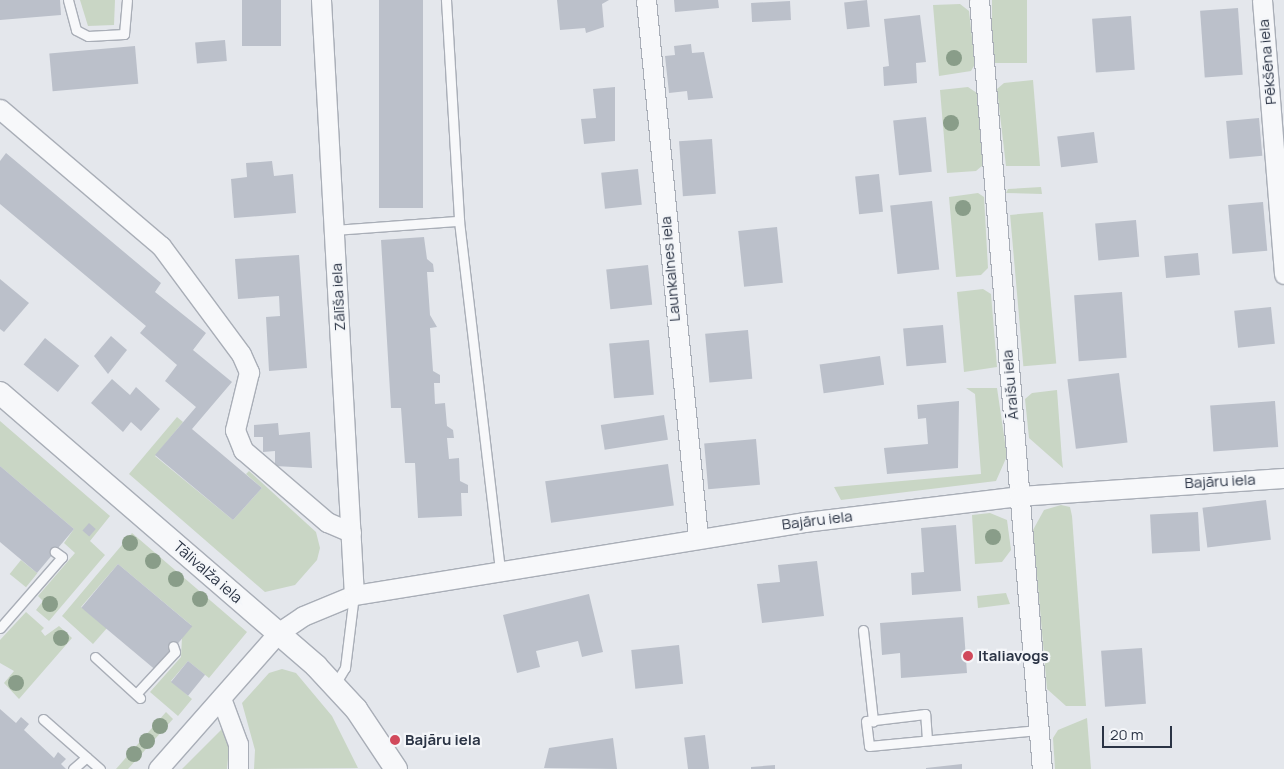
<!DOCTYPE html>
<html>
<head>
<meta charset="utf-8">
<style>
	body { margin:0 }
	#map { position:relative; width:1284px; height:769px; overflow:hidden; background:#e4e7ec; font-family:Manrope,sans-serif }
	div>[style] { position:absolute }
	.green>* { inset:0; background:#c9d6c5; transform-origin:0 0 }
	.building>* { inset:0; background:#bbc0ca; transform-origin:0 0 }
	.roads { filter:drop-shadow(1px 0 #a9aeb7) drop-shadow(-1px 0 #a9aeb7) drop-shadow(0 1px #a9aeb7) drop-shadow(0 -1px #a9aeb7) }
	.service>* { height:9px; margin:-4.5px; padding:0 4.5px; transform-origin:4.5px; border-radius:4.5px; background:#f7f8fa }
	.minor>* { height:19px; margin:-9.5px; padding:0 9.5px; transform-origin:9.5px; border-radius:9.5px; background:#f7f8fa }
	.tertiary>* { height:22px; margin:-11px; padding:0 11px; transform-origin:11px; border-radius:11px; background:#f7f8fa }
	.trees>* { width:16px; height:16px; margin:-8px; border-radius:50%; background:#899d89 }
	.dots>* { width:14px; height:14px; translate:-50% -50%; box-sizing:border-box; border:2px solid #f4f6f9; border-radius:50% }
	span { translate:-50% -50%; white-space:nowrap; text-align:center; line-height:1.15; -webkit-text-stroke:4.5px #f4f6f9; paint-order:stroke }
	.street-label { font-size:15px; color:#2b3445 }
	.poi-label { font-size:15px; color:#2b3445; font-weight:700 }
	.left { translate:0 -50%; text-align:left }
	.scale { position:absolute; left:1102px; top:726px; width:70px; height:22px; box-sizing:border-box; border:2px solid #2b3445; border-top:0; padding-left:6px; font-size:15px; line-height:18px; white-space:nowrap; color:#2b3445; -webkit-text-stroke:4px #f4f6f9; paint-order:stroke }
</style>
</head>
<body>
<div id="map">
	<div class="green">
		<div style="clip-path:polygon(80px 0,115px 0,114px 25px,88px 26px)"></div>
		<div style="left:992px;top:0;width:35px;height:63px"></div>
		<div style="clip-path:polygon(960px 4px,969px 11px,975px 64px,971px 71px,939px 76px,933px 5px)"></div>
		<div style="clip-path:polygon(1033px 80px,1040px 166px,1006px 166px,997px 89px,1004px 83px)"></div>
		<div style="clip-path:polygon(968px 87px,977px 93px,983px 165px,976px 171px,947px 173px,940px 90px)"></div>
		<div style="clip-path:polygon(1041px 187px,1042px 194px,1006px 193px,1008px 189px)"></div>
		<div style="clip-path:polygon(978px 193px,984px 197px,988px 268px,981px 275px,956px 277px,949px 197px)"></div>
		<div style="left:1043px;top:212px;width:152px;height:33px;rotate:85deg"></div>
		<div style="clip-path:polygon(983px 289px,991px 294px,997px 367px,964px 372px,957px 292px)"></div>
		<div style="clip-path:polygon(966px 388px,997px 388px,1007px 456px,996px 481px,841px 500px,834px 487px,981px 474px,975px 394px)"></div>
		<div style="clip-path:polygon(1057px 390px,1062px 460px,1063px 468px,1029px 438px,1025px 399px,1032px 393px)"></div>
		<div style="clip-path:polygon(177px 417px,183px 422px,155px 456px,233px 520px,262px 488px,246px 474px,249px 471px,316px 532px,320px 548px,317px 560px,295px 585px,265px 592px,129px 474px)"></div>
		<div style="clip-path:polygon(0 421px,110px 516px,90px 541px,105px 555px,49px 621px,36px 610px,43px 601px,38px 596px,75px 553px,64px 543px,74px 529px,0 466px)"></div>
		<div style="clip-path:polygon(1061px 505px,1070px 507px,1072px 516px,1086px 706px,1066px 706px,1047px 689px,1033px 530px,1044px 510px)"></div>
		<div style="clip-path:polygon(990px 513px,1007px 520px,1011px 550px,1002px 562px,975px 564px,972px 515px)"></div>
		<div style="clip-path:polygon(132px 533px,247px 632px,209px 678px,188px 661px,171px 681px,192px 699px,178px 716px,150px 692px,181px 657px,182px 637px,191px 625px,118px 564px,81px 607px,107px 628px,93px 644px,62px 616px)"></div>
		<div style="left:21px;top:560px;width:21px;height:18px;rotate:39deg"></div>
		<div style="clip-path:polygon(1006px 593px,1010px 604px,978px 608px,977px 596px)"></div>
		<div style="clip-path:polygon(26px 612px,44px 628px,41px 631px,45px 636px,59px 626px,72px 638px,19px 699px,4px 683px,14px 671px,0 663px,0 640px)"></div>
		<div style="clip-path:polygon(282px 669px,296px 673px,332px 716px,358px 768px,254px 769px,255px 750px,242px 703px,269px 673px)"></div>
		<div style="clip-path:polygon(166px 712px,173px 719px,128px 769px,116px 769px)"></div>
		<div style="clip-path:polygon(1087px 718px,1091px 769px,1055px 769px,1053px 738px,1058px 730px)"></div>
		<div style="clip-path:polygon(223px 728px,229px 748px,227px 769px,182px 769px)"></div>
	</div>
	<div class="building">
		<div style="clip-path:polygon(0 0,60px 0,61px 15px,0 20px)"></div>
		<div style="left:242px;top:0;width:39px;height:46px"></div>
		<div style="left:379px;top:0;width:44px;height:208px"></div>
		<div style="clip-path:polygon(557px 0,609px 0,602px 4px,604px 27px,586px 33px,585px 28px,560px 30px)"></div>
		<div style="clip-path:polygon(674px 0,718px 0,719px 8px,675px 12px)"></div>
		<div style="left:867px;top:0;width:27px;height:23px;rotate:84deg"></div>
		<div style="left:790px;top:1px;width:19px;height:39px;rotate:87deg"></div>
		<div style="left:1238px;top:8px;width:67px;height:38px;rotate:86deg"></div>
		<div style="clip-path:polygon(920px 15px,926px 62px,916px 63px,917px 83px,884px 86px,883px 67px,889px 66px,884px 19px)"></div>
		<div style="left:1131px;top:16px;width:54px;height:39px;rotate:86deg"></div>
		<div style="left:225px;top:40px;width:21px;height:30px;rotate:85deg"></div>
		<div style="clip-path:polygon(691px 44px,692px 53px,704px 52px,713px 98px,688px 100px,687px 91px,669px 93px,665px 56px,675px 55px,674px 46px)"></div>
		<div style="left:135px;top:46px;width:38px;height:86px;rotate:85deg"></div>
		<div style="clip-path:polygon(615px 87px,615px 141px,584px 144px,581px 119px,596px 118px,593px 89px)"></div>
		<div style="left:926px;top:117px;width:55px;height:33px;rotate:84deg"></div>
		<div style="left:1259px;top:118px;width:38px;height:33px;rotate:85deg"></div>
		<div style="left:1094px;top:132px;width:31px;height:37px;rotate:83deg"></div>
		<div style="left:712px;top:139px;width:55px;height:33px;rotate:86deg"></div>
		<div style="clip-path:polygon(6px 153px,161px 283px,155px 292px,206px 333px,193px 350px,232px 382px,192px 429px,262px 488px,233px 520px,155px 455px,196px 407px,165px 381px,177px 365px,140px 333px,146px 326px,0 204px,0 161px)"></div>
		<div style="clip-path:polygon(272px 161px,274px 176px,293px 174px,296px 213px,234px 218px,231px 179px,247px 177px,246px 163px)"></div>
		<div style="left:638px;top:169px;width:36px;height:37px;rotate:84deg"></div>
		<div style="left:879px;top:174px;width:38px;height:24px;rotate:84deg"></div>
		<div style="left:932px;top:201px;width:69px;height:42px;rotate:84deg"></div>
		<div style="left:1263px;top:202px;width:49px;height:35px;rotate:85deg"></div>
		<div style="left:1136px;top:220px;width:37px;height:41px;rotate:85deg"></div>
		<div style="left:777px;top:227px;width:56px;height:39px;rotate:84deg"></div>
		<div style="clip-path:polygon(424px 237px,427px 259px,433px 264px,434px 272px,427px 272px,430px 315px,437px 327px,430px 328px,433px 371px,440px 375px,440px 383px,434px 383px,435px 404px,445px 403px,447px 426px,453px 430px,454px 438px,447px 438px,449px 459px,459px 458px,460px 481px,468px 485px,468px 493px,461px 493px,462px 516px,418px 518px,415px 463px,405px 463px,401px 408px,391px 408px,381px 240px)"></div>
		<div style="left:1198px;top:253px;width:22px;height:34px;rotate:85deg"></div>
		<div style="clip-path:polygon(299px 255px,307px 368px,269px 371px,266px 317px,280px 316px,279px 296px,238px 299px,235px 259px)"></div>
		<div style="left:648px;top:265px;width:40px;height:42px;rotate:84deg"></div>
		<div style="clip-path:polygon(0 279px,29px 303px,4px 332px,0 329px)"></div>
		<div style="left:1122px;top:292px;width:66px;height:48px;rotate:86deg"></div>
		<div style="left:1271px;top:307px;width:37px;height:37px;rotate:84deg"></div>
		<div style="left:943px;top:325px;width:38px;height:40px;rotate:85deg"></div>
		<div style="left:748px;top:330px;width:49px;height:43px;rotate:85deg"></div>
		<div style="clip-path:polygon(111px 336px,127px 350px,108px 374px,94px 356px)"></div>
		<div style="left:45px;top:338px;width:44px;height:34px;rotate:39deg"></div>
		<div style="left:649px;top:340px;width:55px;height:40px;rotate:85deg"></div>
		<div style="left:880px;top:356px;width:29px;height:61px;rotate:82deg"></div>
		<div style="left:1119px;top:373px;width:70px;height:52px;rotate:83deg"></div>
		<div style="clip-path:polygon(112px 379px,130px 395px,136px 387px,160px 409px,141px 431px,131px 422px,123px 432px,91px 403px)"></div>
		<div style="clip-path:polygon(959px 401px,958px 468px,887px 474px,884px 448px,928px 444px,926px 418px,918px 419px,917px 405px)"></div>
		<div style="left:1275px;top:401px;width:46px;height:65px;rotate:86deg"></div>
		<div style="left:664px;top:415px;width:25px;height:64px;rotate:81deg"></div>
		<div style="clip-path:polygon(278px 423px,279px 435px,310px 432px,312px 468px,275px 466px,275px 451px,263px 452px,263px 437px,254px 437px,254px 425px)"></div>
		<div style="left:756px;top:439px;width:46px;height:52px;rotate:85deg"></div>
		<div style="left:668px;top:464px;width:42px;height:124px;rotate:82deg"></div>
		<div style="clip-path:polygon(0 466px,74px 529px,37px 573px,0 542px)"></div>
		<div style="left:1266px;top:500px;width:40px;height:64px;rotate:83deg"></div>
		<div style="left:1198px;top:512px;width:39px;height:48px;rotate:87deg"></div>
		<div style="left:89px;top:523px;width:9px;height:10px;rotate:41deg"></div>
		<div style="clip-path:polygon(956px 525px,961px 591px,912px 595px,911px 573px,924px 572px,921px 528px)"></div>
		<div style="clip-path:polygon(817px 561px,824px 616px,762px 623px,757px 584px,780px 582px,778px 565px)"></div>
		<div style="left:118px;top:564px;width:97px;height:57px;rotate:40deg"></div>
		<div style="clip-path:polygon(589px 594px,603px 652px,582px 657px,578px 641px,536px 651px,540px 667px,517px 673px,503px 615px)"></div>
		<div style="clip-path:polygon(963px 617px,967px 673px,901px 678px,900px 653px,882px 655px,880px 623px)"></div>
		<div style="left:679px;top:645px;width:39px;height:48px;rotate:84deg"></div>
		<div style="left:1142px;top:648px;width:56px;height:41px;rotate:86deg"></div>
		<div style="left:188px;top:661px;width:22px;height:27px;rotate:39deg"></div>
		<div style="clip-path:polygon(0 709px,16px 723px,21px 717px,29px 724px,24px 730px,54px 758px,58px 752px,66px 759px,61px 764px,66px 769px,0 769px)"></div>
		<div style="left:705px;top:735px;width:34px;height:21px;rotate:83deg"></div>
		<div style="clip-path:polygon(613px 738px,617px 769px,544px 768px,549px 748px)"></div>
		<div style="clip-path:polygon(962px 764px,962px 769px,926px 769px,926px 768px)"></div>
		<div style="clip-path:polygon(775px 765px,775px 769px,751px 769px,751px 767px)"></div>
	</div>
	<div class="roads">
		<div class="service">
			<div style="left:68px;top:0;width:31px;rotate:75deg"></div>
			<div style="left:76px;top:30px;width:13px;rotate:27deg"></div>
			<div style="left:88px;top:36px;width:36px;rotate:-3deg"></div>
			<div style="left:124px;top:34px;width:34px;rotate:-85deg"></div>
			<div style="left:446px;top:0;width:221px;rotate:86.6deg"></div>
			<div style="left:459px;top:221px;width:351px;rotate:83.3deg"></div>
			<div style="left:335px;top:230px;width:124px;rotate:-4.2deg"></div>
			<div style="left:0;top:628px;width:94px;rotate:-48.9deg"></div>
			<div style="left:62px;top:557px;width:9px;rotate:-144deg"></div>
			<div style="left:863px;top:630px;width:92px;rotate:83.7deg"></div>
			<div style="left:95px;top:657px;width:61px;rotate:42.3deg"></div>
			<div style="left:334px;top:686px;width:21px;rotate:-59deg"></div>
			<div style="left:345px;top:668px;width:74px;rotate:-83deg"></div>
			<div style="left:136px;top:694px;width:57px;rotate:-47.1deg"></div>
			<div style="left:175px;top:652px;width:6px;rotate:-108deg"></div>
			<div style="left:43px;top:719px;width:76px;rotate:41.3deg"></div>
			<div style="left:927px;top:740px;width:26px;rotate:-94deg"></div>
			<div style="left:925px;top:714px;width:59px;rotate:173.2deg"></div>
			<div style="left:866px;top:721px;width:25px;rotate:83deg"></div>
			<div style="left:869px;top:746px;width:170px;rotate:-5.4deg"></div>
			<div style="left:73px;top:769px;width:18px;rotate:-41deg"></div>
		</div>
		<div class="minor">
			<div style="left:321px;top:0;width:596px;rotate:86.83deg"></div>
			<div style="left:646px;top:0;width:540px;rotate:84.47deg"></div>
			<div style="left:979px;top:0;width:772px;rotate:85.32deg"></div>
			<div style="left:1262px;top:0;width:275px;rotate:85.4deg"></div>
			<div style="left:0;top:109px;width:211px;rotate:40.4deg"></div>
			<div style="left:161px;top:246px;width:134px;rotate:53.5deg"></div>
			<div style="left:241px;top:354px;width:20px;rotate:66deg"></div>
			<div style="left:249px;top:372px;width:60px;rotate:103.6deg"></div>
			<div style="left:235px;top:430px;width:22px;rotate:68deg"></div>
			<div style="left:243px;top:450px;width:111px;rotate:40.6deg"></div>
			<div style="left:327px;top:522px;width:26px;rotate:23deg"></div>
			<div style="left:221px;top:698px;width:49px;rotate:69.7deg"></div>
			<div style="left:238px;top:744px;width:25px;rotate:90deg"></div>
			<div style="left:158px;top:769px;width:181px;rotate:-48.6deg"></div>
			<div style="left:278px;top:633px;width:30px;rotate:-34deg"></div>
			<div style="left:303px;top:616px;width:55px;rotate:-22.4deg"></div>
			<div style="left:354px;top:595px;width:457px;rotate:-9.2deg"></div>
			<div style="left:805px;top:522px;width:216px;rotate:-6.9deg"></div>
			<div style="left:1019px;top:496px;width:266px;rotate:-3.9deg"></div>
		</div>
		<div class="tertiary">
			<div style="left:0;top:393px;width:418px;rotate:40.8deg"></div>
			<div style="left:316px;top:666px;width:59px;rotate:47.1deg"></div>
			<div style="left:356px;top:709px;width:72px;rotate:56.3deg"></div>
		</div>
	</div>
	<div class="trees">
		<div style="left:954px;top:58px"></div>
		<div style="left:951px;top:123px"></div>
		<div style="left:963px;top:208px"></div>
		<div style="left:993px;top:537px"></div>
		<div style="left:130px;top:543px"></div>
		<div style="left:153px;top:561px"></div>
		<div style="left:176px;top:579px"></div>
		<div style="left:200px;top:599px"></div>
		<div style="left:50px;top:604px"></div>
		<div style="left:61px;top:638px"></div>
		<div style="left:16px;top:683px"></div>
		<div style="left:160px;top:726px"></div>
		<div style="left:147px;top:741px"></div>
		<div style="left:134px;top:754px"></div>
	</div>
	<div class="dots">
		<div style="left:968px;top:656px;background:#d1495b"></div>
		<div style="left:395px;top:740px;background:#d1495b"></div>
	</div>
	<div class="street-label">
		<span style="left:1267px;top:62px;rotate:-95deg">Pēkšēna iela</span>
		<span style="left:670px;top:269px;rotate:-95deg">Launkalnes iela</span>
		<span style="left:338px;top:297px;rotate:-93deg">Zālīša iela</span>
		<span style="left:1010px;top:385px;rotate:-95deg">Āraišu iela</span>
		<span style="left:1220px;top:481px;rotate:-3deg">Bajāru iela</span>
		<span style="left:817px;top:520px;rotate:-7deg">Bajāru iela</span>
		<span style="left:208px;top:572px;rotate:41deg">Tālivalža iela</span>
	</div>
	<div class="poi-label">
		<span class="left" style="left:978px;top:656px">Italiavogs</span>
		<span class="left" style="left:405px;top:740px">Bajāru iela</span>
	</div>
	<div class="scale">20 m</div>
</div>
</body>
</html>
